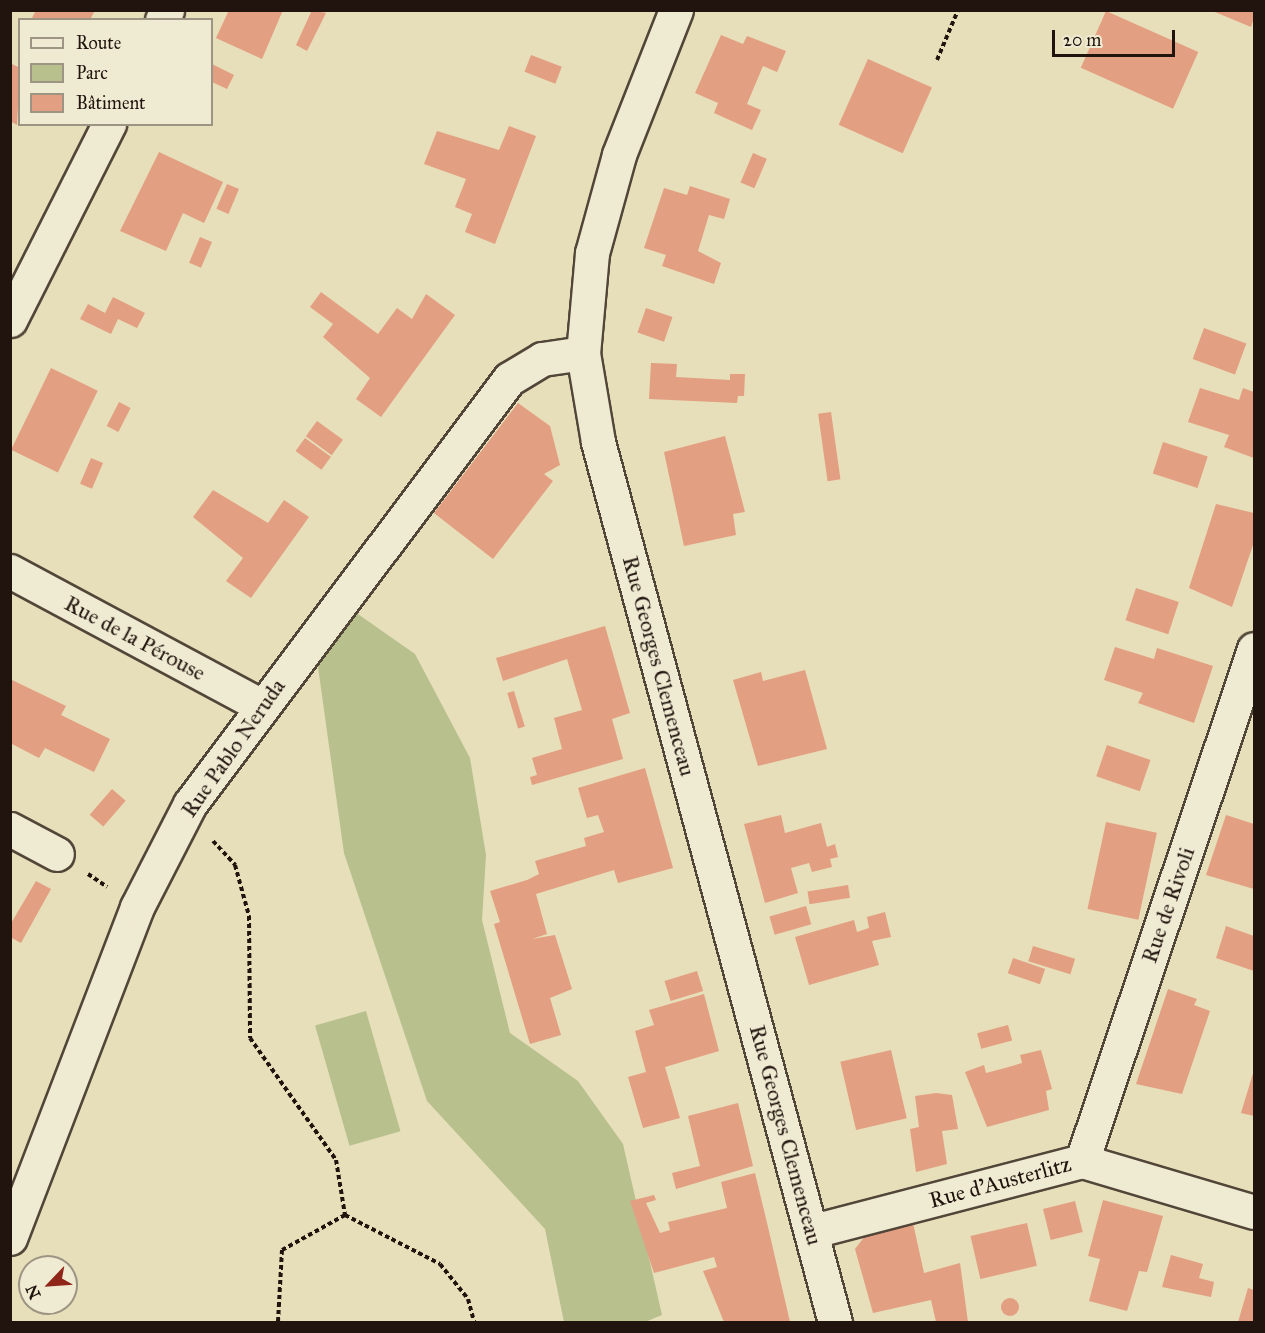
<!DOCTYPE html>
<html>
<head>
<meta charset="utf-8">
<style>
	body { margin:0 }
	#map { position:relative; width:1265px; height:1333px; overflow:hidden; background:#e7deba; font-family:"IM FELL Great Primer",serif }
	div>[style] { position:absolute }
	.green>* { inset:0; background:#b8c18e; transform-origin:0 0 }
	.building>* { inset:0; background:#e39f81; transform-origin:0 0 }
	.round { border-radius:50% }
	.path>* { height:4px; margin-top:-2px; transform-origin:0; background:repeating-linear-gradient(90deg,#21130d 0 4.5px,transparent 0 7.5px) }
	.roads { filter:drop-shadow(2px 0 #524638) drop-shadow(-2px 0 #524638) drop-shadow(0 2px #524638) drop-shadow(0 -2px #524638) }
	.minor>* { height:33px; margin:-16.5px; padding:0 16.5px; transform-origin:16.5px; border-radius:16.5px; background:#efead2 }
	.secondary>* { height:33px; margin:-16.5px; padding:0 16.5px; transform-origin:16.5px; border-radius:16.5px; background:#efead2 }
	span { translate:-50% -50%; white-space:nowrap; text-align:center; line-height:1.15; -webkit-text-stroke:4.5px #efead2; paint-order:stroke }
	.street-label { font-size:22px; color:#21130d }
	.frame { position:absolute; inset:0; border:12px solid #21130d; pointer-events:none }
	.legend { position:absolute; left:18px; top:18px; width:195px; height:108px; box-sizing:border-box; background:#efead2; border:2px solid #9d9483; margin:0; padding:8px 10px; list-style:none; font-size:18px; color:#21130d }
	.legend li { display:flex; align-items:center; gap:12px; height:30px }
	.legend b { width:30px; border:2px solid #9d9483 }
	.north { position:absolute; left:18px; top:1255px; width:60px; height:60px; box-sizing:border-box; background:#efead2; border:2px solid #9d9483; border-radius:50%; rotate:245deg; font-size:16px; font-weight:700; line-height:24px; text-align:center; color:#21130d }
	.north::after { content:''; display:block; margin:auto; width:21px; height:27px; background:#8f2418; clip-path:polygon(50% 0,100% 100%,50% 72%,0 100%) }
	.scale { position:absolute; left:1052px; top:30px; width:123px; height:27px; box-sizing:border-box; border:3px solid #21130d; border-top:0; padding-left:8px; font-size:18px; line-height:21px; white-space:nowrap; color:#21130d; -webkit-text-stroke:4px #efead2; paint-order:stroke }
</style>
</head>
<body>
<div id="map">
	<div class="green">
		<div style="clip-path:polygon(355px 612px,415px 654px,470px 758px,486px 855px,482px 920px,510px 1033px,578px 1081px,623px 1144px,662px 1315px,645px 1322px,564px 1322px,545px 1229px,427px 1101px,344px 853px,318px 667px)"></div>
		<div style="left:366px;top:1011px;width:125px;height:53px;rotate:74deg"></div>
	</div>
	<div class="building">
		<div style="clip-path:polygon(36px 10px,95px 10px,90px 20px,31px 20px)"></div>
		<div style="clip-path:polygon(229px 10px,283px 10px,262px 59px,216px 38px)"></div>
		<div style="clip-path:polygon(312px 10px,326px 13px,307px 51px,296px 45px)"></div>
		<div style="clip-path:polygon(1210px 10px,1254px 10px,1254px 18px,1251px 27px)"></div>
		<div style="left:1106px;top:11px;width:101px;height:62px;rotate:24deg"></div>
		<div style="clip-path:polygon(721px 35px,743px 44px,747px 36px,786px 51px,777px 72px,763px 66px,747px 104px,761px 110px,752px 130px,714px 113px,718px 103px,695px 93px)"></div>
		<div style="left:531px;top:55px;width:33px;height:18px;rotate:21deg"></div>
		<div style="left:868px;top:59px;width:70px;height:72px;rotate:24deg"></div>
		<div style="clip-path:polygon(10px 63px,20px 68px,17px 125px,10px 121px)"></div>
		<div style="clip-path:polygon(212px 64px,234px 75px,227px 89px,212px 82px)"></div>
		<div style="clip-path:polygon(509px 126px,536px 136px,495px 244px,465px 232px,472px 214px,455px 207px,466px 179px,424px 164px,437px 131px,499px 150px)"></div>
		<div style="clip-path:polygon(159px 152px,223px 182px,204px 223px,183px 213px,166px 251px,120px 231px)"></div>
		<div style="left:753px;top:153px;width:15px;height:32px;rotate:23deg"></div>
		<div style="left:227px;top:184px;width:13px;height:27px;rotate:23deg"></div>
		<div style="clip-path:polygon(690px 186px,730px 199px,724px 219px,709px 215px,698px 251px,721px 263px,714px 284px,662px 266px,666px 255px,644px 248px,664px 188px,687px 195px)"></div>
		<div style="left:200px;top:237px;width:13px;height:28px;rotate:23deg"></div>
		<div style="clip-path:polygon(321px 292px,378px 334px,397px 308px,412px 319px,426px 294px,455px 315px,381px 417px,356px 399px,370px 378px,323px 337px,333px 324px,310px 307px)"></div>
		<div style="clip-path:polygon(113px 297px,145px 313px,137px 328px,118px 319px,111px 334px,80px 319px,88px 304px,105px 313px)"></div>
		<div style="left:646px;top:308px;width:28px;height:26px;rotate:19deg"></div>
		<div style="left:1204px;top:328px;width:45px;height:33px;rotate:20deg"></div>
		<div style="clip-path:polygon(651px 363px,677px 364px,676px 377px,730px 380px,730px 374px,745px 374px,744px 396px,738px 396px,737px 403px,649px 399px)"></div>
		<div style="left:51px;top:368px;width:52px;height:91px;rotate:26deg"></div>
		<div style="clip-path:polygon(1200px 388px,1239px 400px,1243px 388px,1254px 392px,1254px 458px,1224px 447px,1229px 435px,1188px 422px)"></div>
		<div style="left:119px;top:402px;width:13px;height:27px;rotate:27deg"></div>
		<div style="clip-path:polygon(518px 403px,550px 426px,560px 465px,544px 474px,553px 481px,493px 559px,434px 513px)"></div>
		<div style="left:831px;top:412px;width:68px;height:13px;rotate:82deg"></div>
		<div style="left:317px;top:421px;width:32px;height:19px;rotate:36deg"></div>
		<div style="clip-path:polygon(725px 436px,745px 512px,733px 514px,736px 535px,684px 546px,664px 452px)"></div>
		<div style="left:305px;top:438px;width:32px;height:16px;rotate:36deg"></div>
		<div style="left:1163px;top:442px;width:47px;height:33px;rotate:18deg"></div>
		<div style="left:91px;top:458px;width:13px;height:28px;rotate:23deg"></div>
		<div style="clip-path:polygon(213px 490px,268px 523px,284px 500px,309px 517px,251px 598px,226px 581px,243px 558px,193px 517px)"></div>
		<div style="clip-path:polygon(1216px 504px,1254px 513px,1254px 542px,1232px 607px,1189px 588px)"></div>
		<div style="left:1136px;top:588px;width:45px;height:34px;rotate:18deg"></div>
		<div style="clip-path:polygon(605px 626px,630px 713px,612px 719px,623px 759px,532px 785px,530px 777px,537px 775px,532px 758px,562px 749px,554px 718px,582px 710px,567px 659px,503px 681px,496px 658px)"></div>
		<div style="clip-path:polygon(1115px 647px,1154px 659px,1157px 648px,1213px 666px,1194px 723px,1138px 703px,1143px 693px,1104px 680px)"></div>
		<div style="clip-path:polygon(805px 670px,827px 749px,758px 766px,733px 680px,761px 672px,763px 681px)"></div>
		<div style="clip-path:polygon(10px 679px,66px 706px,61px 715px,110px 739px,94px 772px,45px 748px,39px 758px,10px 743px)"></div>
		<div style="left:514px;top:691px;width:37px;height:7px;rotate:73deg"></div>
		<div style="left:1107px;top:745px;width:46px;height:33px;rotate:19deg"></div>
		<div style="clip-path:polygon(645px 768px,673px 868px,618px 883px,614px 870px,536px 894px,547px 934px,532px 939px,555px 935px,572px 989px,550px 998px,561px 1035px,530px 1044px,494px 924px,500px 922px,490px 891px,527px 880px,539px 874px,535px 861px,586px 846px,584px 838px,604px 832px,598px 815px,587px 818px,578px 788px)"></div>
		<div style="left:112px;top:789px;width:18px;height:34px;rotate:41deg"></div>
		<div style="clip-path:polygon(781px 815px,785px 833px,821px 823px,827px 847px,835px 844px,838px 857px,830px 859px,832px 867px,812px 872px,809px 863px,791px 868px,798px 893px,765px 903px,744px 824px)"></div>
		<div style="clip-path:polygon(1226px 815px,1254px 824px,1254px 889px,1206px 875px)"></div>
		<div style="left:1106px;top:822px;width:52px;height:89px;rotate:12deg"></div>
		<div style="clip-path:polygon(36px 881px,51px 889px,21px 943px,10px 937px,10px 925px)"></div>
		<div style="left:848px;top:885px;width:13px;height:41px;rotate:81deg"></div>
		<div style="left:806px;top:906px;width:19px;height:38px;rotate:74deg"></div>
		<div style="clip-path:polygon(885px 912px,891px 937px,872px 941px,879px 965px,809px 985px,795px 937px,854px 920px,857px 932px,869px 928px,867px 917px)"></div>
		<div style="clip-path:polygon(1226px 926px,1254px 936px,1254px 971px,1216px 958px)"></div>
		<div style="left:1033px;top:946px;width:44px;height:16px;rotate:17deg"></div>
		<div style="left:1013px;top:958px;width:34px;height:16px;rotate:19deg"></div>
		<div style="left:697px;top:971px;width:21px;height:34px;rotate:73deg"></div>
		<div style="clip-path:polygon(1168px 989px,1197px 999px,1194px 1005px,1210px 1011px,1182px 1094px,1136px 1084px)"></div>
		<div style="clip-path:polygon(704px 994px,719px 1051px,665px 1067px,680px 1118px,643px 1128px,628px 1077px,646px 1072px,635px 1031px,654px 1025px,649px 1010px)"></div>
		<div style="left:1008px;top:1025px;width:16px;height:32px;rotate:75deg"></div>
		<div style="left:891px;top:1050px;width:70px;height:52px;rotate:77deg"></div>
		<div style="clip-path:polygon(1041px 1050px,1052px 1089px,1046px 1091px,1049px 1110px,987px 1127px,965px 1072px,984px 1065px,986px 1073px,1005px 1068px,1022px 1063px,1020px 1055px)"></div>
		<div style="clip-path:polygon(1254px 1070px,1254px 1116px,1241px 1113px)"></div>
		<div style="clip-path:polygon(936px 1093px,952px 1095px,958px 1129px,942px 1131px,947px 1164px,916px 1172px,910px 1129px,919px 1127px,915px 1096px)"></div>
		<div style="clip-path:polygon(738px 1103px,753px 1166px,676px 1189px,672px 1173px,700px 1166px,688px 1116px)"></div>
		<div style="clip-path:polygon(755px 1173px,768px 1227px,790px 1322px,724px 1322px,703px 1271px,717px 1267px,714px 1257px,654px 1273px,630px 1201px,654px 1195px,656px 1200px,646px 1203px,660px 1233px,670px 1230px,668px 1222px,727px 1208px,721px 1182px)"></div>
		<div style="clip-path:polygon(1103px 1200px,1163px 1216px,1147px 1272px,1139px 1271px,1127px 1311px,1089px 1301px,1100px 1259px,1088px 1256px)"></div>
		<div style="left:1075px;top:1201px;width:32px;height:33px;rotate:76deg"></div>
		<div style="clip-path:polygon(913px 1223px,924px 1273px,960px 1263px,968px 1322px,936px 1322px,931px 1300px,873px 1313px,855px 1249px,865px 1236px)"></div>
		<div style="left:1027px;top:1223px;width:44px;height:58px;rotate:77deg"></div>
		<div style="clip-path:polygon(1171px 1255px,1203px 1264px,1199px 1278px,1214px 1282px,1211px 1297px,1162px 1287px)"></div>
		<div style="clip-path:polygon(1248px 1288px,1254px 1290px,1254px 1322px,1238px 1322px)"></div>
		<div class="round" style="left:1001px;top:1298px;width:18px;height:18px"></div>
	</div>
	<div class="path">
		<div style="left:937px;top:60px;width:54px;rotate:-67.2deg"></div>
		<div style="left:213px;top:841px;width:33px;rotate:47deg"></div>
		<div style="left:235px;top:865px;width:53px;rotate:74.6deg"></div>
		<div style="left:249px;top:916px;width:122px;rotate:89.5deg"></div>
		<div style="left:250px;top:1038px;width:149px;rotate:54.8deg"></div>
		<div style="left:336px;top:1160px;width:56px;rotate:80.7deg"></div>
		<div style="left:345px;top:1215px;width:72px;rotate:150.9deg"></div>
		<div style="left:282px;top:1250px;width:72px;rotate:93.2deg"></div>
		<div style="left:88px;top:874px;width:23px;rotate:34deg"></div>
		<div style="left:345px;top:1215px;width:107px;rotate:27.3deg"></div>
		<div style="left:440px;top:1264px;width:45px;rotate:51.3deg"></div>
		<div style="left:468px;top:1299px;width:24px;rotate:75deg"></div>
	</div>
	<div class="roads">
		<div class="minor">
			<div style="left:162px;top:20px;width:11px;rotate:-63deg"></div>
			<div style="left:10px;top:320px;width:220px;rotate:-63.2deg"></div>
			<div style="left:10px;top:571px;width:284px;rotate:28.2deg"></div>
			<div style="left:10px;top:829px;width:53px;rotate:28deg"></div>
			<div style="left:1082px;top:1161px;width:540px;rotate:-71.43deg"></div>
			<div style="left:813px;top:1231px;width:278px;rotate:-14.6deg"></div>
			<div style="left:1082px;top:1161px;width:179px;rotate:16.5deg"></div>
			<div style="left:10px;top:1238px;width:355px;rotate:-69deg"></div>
			<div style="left:137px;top:907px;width:116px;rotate:-62.8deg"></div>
			<div style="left:190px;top:804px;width:531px;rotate:-53.11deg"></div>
			<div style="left:509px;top:379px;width:39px;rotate:-31deg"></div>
			<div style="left:542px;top:359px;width:41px;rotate:-8.3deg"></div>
		</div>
		<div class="secondary">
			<div style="left:676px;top:10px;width:156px;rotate:111.5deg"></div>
			<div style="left:619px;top:155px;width:102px;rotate:105.4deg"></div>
			<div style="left:592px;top:253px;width:100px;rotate:95.1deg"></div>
			<div style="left:583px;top:353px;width:90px;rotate:80.4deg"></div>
			<div style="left:598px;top:442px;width:911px;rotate:74.93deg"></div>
		</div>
	</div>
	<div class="street-label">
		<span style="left:135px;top:638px;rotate:28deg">Rue de la Pérouse</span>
		<span style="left:659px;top:666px;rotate:75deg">Rue Georges Clemenceau</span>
		<span style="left:233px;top:748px;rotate:-55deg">Rue Pablo Neruda</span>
		<span style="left:1168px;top:905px;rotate:-71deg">Rue de Rivoli</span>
		<span style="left:786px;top:1135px;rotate:75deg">Rue Georges Clemenceau</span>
		<span style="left:1000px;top:1182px;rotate:-15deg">Rue d'Austerlitz</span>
	</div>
	<div class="frame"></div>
	<ul class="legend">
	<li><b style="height:8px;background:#efead2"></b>Route</li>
	<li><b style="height:16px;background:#b8c18e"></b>Parc</li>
	<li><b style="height:16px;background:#e39f81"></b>Bâtiment</li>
	</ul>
	<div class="north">N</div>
	<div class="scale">20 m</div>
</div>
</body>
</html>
